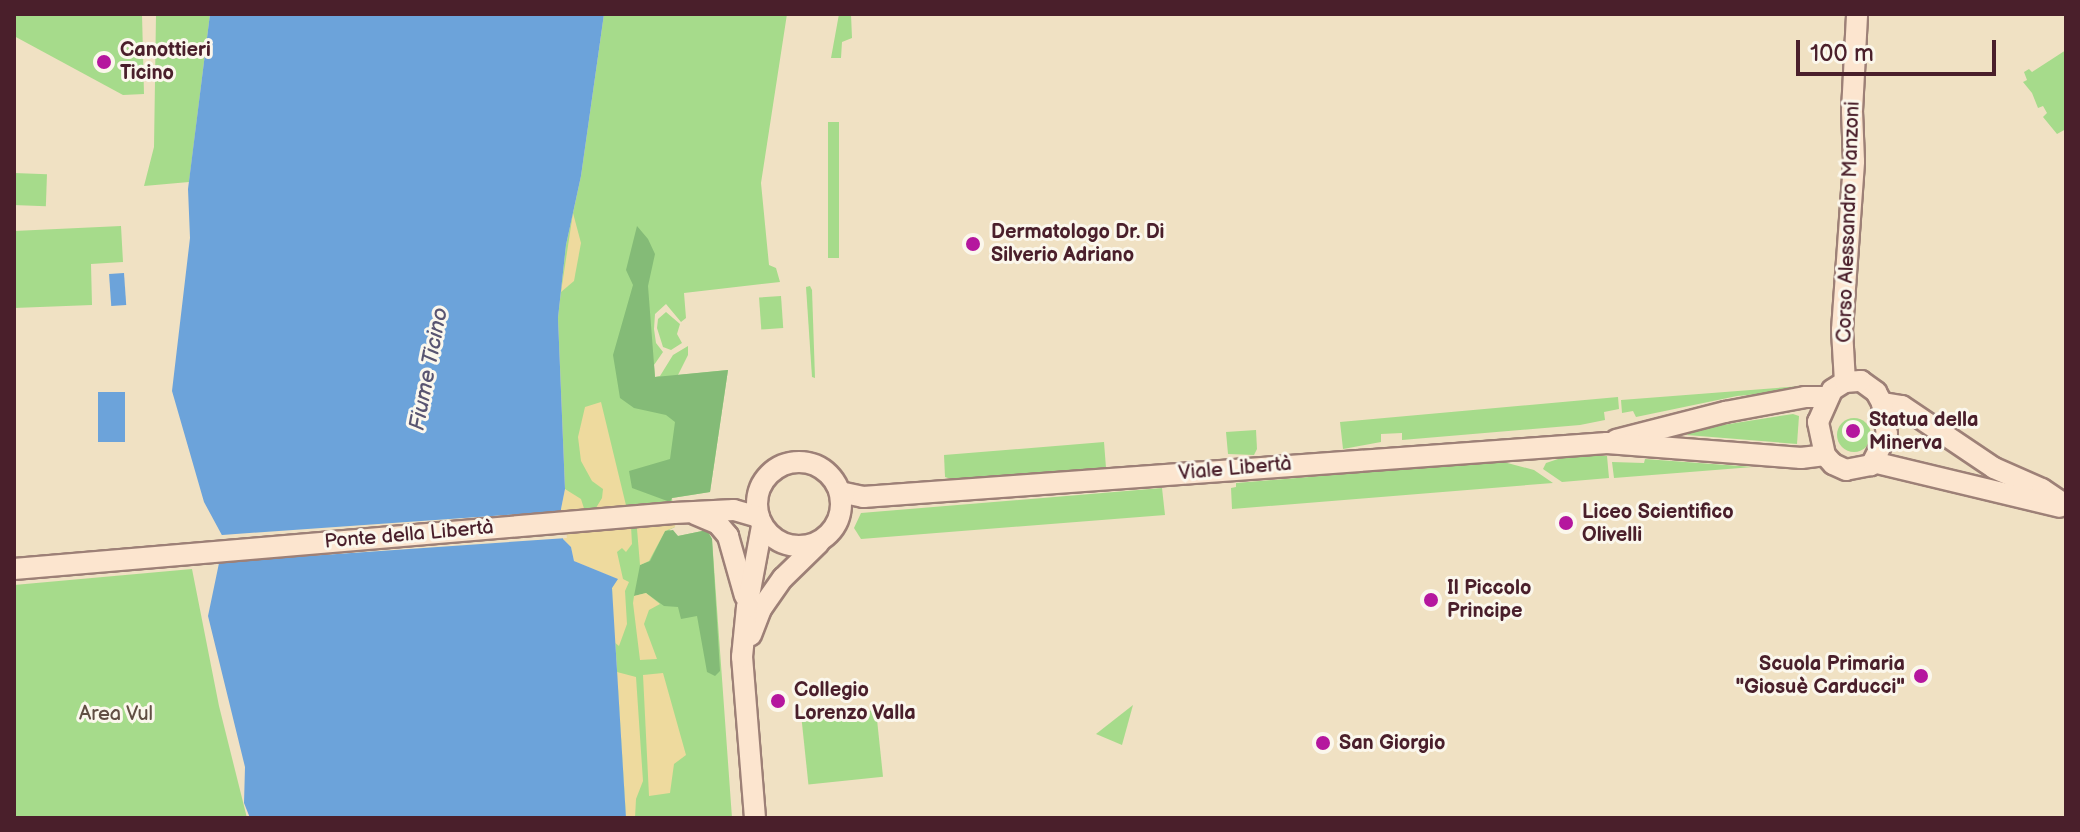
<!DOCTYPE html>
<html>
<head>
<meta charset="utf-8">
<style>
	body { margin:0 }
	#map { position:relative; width:2080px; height:832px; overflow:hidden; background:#f0e1c3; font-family:"Balsamiq Sans",sans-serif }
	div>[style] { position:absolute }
	.green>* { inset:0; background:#a6db8b; transform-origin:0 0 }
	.round { border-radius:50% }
	.forest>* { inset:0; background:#84bb77 }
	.sand>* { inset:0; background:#eeda9e }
	.water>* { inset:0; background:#6ca3da; transform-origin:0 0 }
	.pier>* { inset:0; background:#f0e1c3; transform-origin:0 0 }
	.roads { filter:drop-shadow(2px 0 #9d8077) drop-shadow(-2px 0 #9d8077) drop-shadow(0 2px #9d8077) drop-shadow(0 -2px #9d8077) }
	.secondary>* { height:20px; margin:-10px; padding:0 10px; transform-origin:10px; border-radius:10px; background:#fce5cf }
	.secondary>.ring { margin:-10px; padding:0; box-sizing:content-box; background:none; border:20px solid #fce5cf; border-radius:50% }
	.dots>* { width:22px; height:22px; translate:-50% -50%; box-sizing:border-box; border:4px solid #fbf7ec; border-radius:50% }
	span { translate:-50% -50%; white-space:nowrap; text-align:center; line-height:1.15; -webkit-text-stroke:6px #fbf7ec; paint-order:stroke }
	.poi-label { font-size:20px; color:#4a1f2b; font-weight:700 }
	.left { translate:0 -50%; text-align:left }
	.right { translate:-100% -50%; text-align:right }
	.street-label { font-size:20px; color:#4a1f2b }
	.park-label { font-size:20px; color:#614e43 }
	.water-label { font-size:22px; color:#585471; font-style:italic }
	.frame { position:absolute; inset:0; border:16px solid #4a1f2b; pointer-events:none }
	.scale { position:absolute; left:1796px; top:40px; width:200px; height:36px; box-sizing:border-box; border:4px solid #4a1f2b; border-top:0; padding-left:10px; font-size:24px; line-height:28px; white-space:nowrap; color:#4a1f2b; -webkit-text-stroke:6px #fbf7ec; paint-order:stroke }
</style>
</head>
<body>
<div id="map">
	<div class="green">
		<div style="clip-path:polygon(14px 14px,142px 14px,144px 94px,123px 95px,14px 36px)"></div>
		<div style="clip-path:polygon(156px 14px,210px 14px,189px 182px,144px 186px,154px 147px)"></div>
		<div style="clip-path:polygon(604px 14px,787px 14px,761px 183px,769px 265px,776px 268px,780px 282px,684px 293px,686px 318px,681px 322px,666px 304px,655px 314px,654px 329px,656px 343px,663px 352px,654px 365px,655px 377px,660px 376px,673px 355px,688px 346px,688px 355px,678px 375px,728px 370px,710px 492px,672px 498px,675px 527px,669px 530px,678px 536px,707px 530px,712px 539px,732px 818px,626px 818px,612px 588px,617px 579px,565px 489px,558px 318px,566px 245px,581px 176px)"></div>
		<div style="clip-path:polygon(839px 14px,851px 14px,852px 38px,842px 42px,841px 58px,831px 58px)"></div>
		<div style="clip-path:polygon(2066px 50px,2066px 129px,2057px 134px,2043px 117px,2047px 113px,2043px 106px,2038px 108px,2032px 93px,2023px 82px,2027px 80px,2024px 72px,2029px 69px,2032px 72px)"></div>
		<div style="left:839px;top:122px;width:136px;height:11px;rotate:90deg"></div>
		<div style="left:14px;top:173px;width:33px;height:32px;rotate:2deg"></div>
		<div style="clip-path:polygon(121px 226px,123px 262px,91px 264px,92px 305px,14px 308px,14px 231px)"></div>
		<div style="clip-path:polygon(810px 286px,812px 290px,815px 378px,812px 377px,806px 287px)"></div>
		<div style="left:781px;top:296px;width:32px;height:22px;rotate:86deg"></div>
		<div style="clip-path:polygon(666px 312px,680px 324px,677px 334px,682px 343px,671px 350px,663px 347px,657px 328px,658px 319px)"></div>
		<div style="clip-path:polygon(1802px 386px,1801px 390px,1737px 396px,1636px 417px,1633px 411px,1622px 413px,1621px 400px)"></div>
		<div style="clip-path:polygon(1618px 397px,1619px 409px,1604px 412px,1605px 420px,1580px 425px,1402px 440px,1402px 433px,1381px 434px,1381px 442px,1343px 449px,1340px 422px)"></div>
		<div style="clip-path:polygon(1793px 414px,1799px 416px,1797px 444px,1687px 435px,1691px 430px)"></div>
		<div class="round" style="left:1837px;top:418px;width:34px;height:34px"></div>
		<div style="clip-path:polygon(1256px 430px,1257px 449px,1254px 455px,1228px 454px,1226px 432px)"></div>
		<div style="clip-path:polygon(1104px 442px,1106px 468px,954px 480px,945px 477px,944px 455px)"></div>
		<div style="clip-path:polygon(1567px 456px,1607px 456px,1609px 478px,1562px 482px,1543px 469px,1546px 463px)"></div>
		<div style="clip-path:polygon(1645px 459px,1753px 467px,1614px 478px,1612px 462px,1644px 463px)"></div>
		<div style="clip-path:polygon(1500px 461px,1534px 470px,1553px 483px,1232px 509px,1231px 488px,1236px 487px,1236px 483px)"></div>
		<div style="clip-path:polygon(1162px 488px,1165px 515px,861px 539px,854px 528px,861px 513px)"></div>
		<div style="clip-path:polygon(192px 569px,219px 706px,247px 818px,14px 818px,14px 585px)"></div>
		<div style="clip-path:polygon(1133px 705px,1122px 745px,1096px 734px)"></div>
		<div style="left:876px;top:710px;width:67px;height:75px;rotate:84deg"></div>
	</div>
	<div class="forest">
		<div style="clip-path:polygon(637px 226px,648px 239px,655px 254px,648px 286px,655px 377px,728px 370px,710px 492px,672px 498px,670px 502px,632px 488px,629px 471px,670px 459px,675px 422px,666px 415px,634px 408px,620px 398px,613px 355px,633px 285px,626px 270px)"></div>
		<div style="clip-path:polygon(673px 530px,678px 536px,707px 530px,712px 539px,720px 671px,715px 676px,707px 672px,697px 616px,681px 619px,678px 607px,664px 606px,646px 593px,634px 596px,640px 565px,650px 561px,665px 531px)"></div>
	</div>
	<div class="sand">
		<div style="clip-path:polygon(573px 213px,581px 243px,574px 281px,561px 292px)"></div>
		<div style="clip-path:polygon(601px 402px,631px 526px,632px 544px,626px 552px,622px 548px,617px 552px,623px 579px,629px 582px,625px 591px,627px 624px,619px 646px,614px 642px,612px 588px,617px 579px,574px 561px,571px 547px,563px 539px,561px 509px,565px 489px,581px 499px,588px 521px,602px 498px,603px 489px,592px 481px,581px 461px,578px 437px,585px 407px)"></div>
		<div style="clip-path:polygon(674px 513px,675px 527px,665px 531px,649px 561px,640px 565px,636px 517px)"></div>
		<div style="clip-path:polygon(646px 593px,660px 604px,649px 610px,644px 624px,657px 659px,640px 660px,633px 603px,634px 596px)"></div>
		<div style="clip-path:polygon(617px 672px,636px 677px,643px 781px,636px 799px,635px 818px,626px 818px)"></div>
		<div style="clip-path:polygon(663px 673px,686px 755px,674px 764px,670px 793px,649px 796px,643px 675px)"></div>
	</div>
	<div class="water">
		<div style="clip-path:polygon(210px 14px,604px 14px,581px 176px,566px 245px,558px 318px,565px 489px,561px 509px,563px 539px,571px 547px,574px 561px,618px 579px,612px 588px,626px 818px,250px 818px,244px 803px,245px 767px,208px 616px,224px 539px,204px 502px,172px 391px,190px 238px,188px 189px)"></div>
		<div style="left:124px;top:273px;width:32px;height:15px;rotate:86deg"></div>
		<div style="left:98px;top:392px;width:27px;height:50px"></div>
	</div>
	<div class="pier">
		<div style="left:565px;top:511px;width:27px;height:347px;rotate:86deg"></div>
	</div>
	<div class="roads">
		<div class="secondary">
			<div style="left:1861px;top:381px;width:19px;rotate:36deg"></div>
			<div style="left:1876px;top:392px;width:13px;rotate:61deg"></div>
			<div style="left:1882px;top:403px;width:31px;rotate:81deg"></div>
			<div style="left:1887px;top:434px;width:35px;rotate:117deg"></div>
			<div style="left:1871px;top:465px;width:25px;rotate:169deg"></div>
			<div style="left:1846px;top:470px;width:14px;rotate:-155deg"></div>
			<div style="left:1833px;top:464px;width:12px;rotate:-132deg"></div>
			<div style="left:1825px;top:455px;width:34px;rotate:-102deg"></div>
			<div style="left:1818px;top:422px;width:35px;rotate:-66deg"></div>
			<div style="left:1832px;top:390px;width:15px;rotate:-32deg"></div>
			<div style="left:1845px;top:382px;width:16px;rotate:-4deg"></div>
			<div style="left:1845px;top:382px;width:52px;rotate:-93.3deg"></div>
			<div style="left:1842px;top:330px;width:169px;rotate:-85.9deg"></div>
			<div style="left:1854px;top:161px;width:50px;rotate:-92.3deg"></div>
			<div style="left:1852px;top:111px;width:97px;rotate:-87deg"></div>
			<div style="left:1882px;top:403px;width:20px;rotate:9deg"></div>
			<div style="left:1902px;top:406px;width:111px;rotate:34deg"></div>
			<div style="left:1994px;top:468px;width:52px;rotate:23.6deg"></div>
			<div style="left:2042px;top:489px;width:29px;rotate:34deg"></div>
			<div style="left:1616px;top:440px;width:113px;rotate:-14.4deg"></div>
			<div style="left:1725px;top:412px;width:81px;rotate:-10.6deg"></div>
			<div style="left:1805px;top:397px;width:22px"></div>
			<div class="ring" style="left:757px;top:462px;width:64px;height:64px"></div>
			<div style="left:1873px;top:462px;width:192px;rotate:13.5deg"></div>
			<div style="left:840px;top:492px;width:24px;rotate:12deg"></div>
			<div style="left:863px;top:497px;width:746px;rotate:-4.15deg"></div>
			<div style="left:1607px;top:443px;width:195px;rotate:4.4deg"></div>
			<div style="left:1801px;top:458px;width:24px;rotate:-7deg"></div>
			<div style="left:695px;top:514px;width:25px;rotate:23deg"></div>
			<div style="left:718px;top:524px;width:16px;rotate:50deg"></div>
			<div style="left:728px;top:536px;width:62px;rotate:74.2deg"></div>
			<div style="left:14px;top:569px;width:662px;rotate:-4.85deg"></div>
			<div style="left:674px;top:513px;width:60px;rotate:-2.9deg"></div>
			<div style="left:734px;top:510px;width:26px;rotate:16deg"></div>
			<div style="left:751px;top:635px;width:28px;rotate:-69deg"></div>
			<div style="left:761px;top:609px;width:38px;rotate:-55deg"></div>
			<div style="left:783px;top:578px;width:50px;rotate:-44.2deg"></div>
			<div style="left:755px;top:818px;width:162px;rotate:-94.6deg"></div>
			<div style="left:742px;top:657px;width:50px;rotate:-84.3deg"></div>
			<div style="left:747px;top:607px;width:82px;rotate:-79.5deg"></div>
		</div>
	</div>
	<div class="dots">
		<div style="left:104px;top:62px;background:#b5179e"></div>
		<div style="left:973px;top:244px;background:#b5179e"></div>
		<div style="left:1853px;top:431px;background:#b5179e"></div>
		<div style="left:1566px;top:523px;background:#b5179e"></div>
		<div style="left:1431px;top:600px;background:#b5179e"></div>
		<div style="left:1921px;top:676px;background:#b5179e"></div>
		<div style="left:778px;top:701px;background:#b5179e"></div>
		<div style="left:1323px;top:743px;background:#b5179e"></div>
	</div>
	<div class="poi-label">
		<span class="left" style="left:120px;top:62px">Canottieri<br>Ticino</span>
		<span class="left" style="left:991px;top:244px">Dermatologo Dr. Di<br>Silverio Adriano</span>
		<span class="left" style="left:1869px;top:432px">Statua della<br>Minerva</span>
		<span class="left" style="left:1582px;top:524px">Liceo Scientifico<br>Olivelli</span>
		<span class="left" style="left:1447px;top:600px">Il Piccolo<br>Principe</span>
		<span class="right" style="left:1905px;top:676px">Scuola Primaria<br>"Giosuè Carducci"</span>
		<span class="left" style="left:794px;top:702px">Collegio<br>Lorenzo Valla</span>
		<span class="left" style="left:1339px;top:743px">San Giorgio</span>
	</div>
	<div class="street-label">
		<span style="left:1849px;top:222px;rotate:-88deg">Corso Alessandro Manzoni</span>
		<span style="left:1235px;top:469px;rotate:-5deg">Viale Libertà</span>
		<span style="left:409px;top:535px;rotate:-5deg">Ponte della Libertà</span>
	</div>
	<div class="park-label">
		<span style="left:116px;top:714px">Area Vul</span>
	</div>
	<div class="water-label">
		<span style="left:429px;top:369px;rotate:-79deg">Fiume Ticino</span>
	</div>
	<div class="frame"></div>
	<div class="scale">100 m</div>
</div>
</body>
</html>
